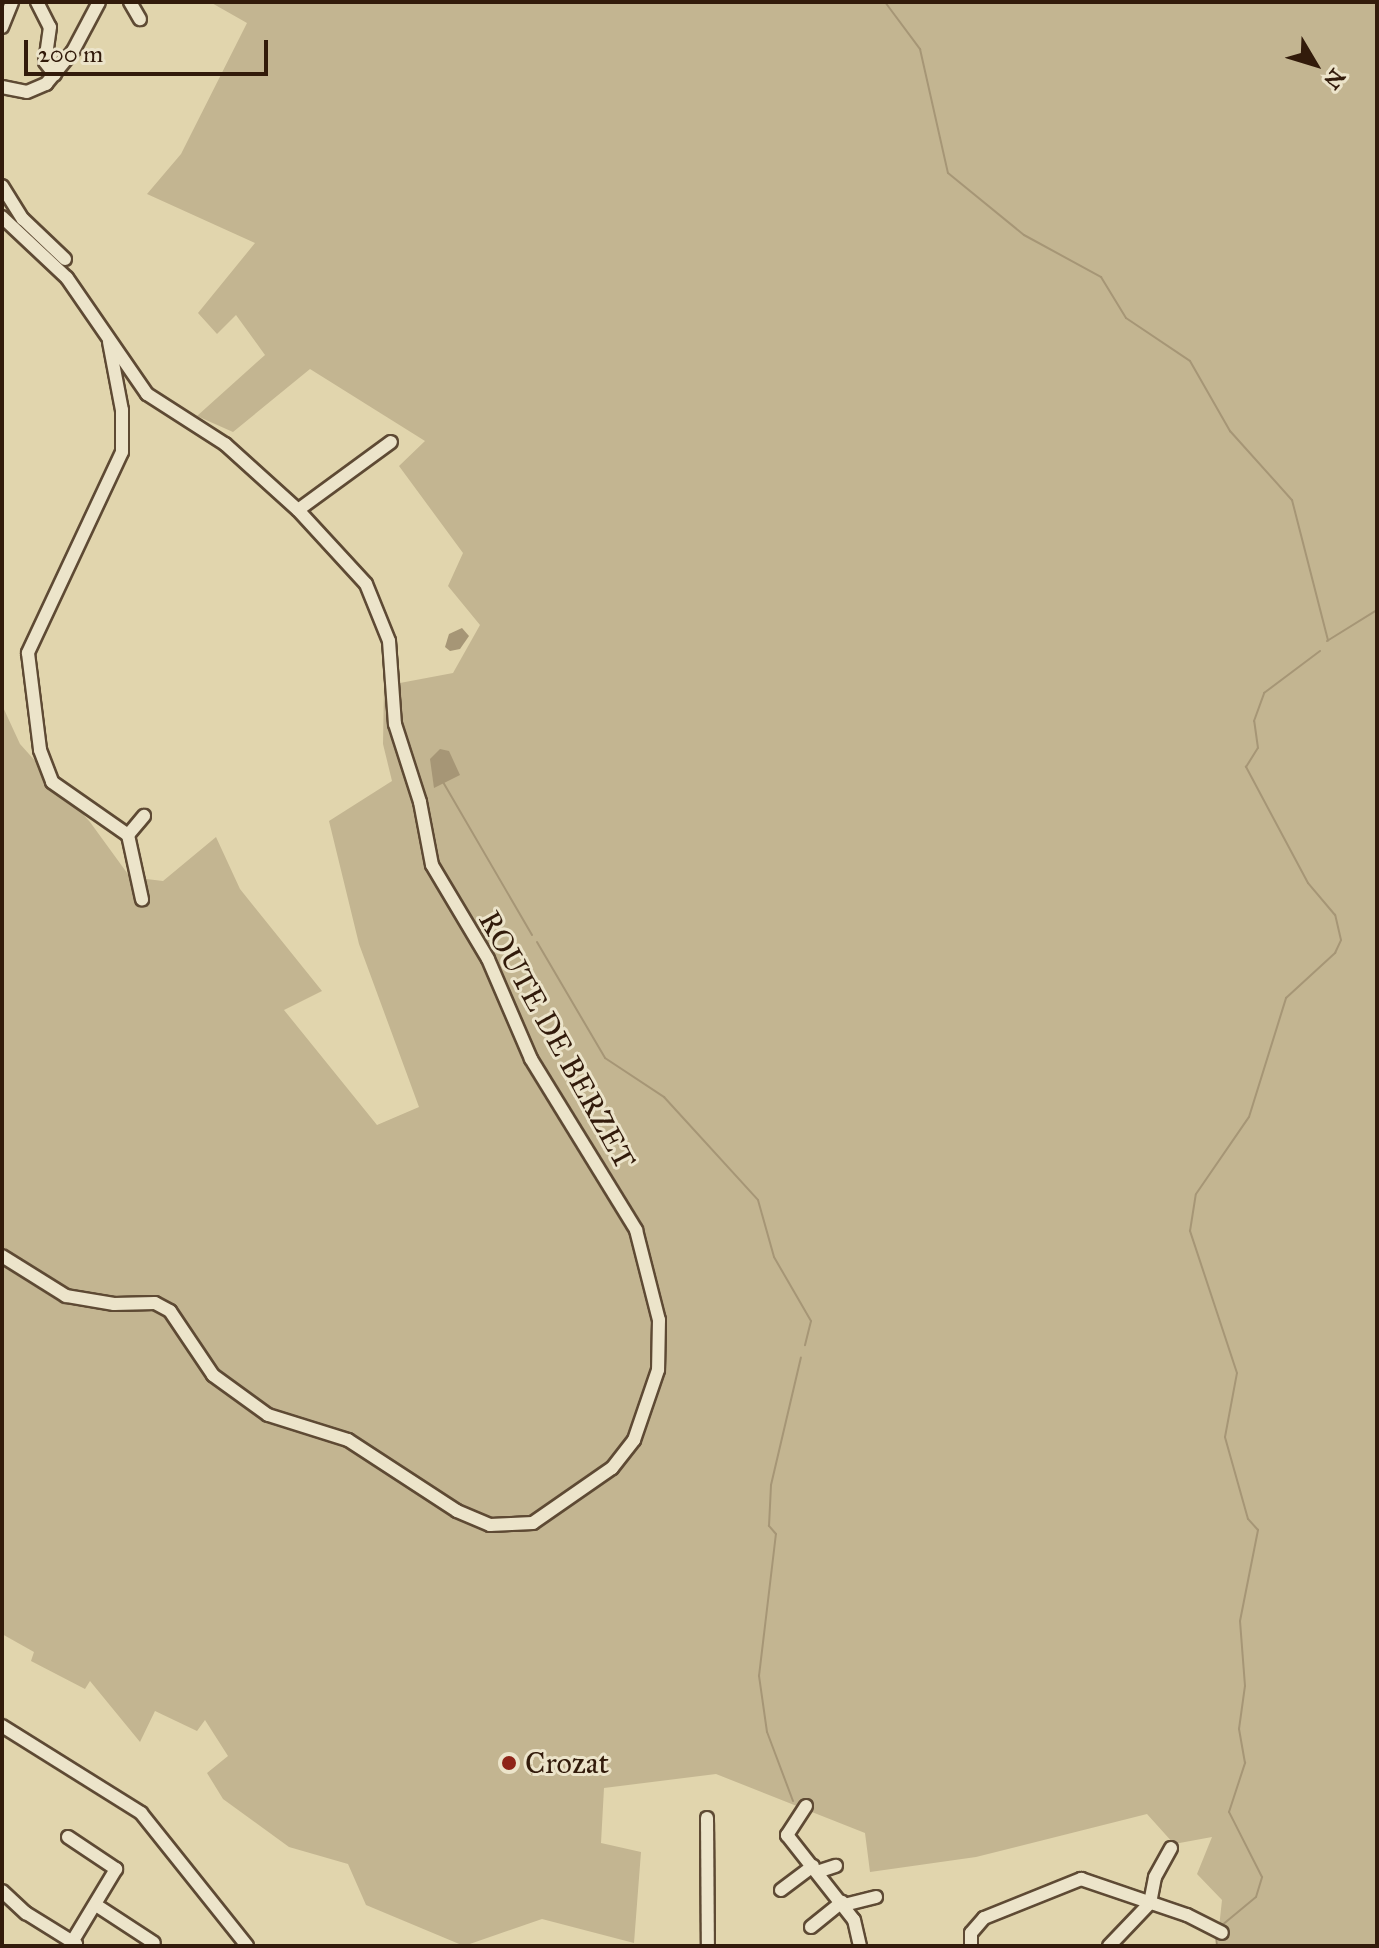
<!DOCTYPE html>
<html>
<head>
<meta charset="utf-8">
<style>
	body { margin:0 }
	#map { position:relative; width:1379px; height:1948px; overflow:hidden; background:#e1d5ad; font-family:"IM FELL Great Primer",serif }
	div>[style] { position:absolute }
	.green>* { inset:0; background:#c3b591 }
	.water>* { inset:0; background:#a69676 }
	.stream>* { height:2px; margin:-1px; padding:0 1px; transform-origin:1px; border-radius:1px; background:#a69676 }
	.roads { filter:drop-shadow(2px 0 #5e4a34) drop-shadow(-2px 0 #5e4a34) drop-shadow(0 2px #5e4a34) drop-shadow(0 -2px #5e4a34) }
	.minor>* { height:12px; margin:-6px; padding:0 6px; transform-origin:6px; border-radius:6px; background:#ece4ca }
	.dots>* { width:22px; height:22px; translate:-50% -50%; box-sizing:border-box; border:4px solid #ece4ca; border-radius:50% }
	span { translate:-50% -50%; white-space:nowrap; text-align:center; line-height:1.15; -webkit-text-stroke:6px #ece4ca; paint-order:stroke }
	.street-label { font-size:30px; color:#321b0b }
	.poi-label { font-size:30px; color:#321b0b }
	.left { translate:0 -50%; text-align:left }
	.frame { position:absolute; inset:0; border:4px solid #321b0b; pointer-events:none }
	.north { position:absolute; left:1275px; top:24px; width:80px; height:80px; -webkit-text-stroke:6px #ece4ca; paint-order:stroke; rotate:128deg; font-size:22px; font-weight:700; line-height:32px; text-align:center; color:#321b0b }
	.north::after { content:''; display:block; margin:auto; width:28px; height:36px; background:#321b0b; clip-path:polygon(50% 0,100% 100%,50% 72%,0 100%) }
	.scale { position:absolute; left:24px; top:40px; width:244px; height:36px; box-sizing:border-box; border:4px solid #321b0b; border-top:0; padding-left:10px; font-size:24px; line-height:28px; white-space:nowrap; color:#321b0b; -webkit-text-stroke:6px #ece4ca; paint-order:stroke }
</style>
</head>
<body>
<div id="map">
	<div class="green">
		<div style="clip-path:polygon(210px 2px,1377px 2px,1377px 1946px,1217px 1946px,1222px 1900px,1197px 1874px,1212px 1837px,1174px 1844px,1147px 1814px,976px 1857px,870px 1872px,865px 1833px,716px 1774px,604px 1788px,601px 1843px,641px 1852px,634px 1943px,542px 1919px,464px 1946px,366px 1905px,348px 1864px,289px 1847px,223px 1799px,207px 1773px,228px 1756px,205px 1720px,197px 1731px,155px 1711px,140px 1742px,90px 1681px,85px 1689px,31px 1661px,34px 1652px,2px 1634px,2px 705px,20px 744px,90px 822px,130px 877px,163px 881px,216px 837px,240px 889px,322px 991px,284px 1010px,377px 1125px,419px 1107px,359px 944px,329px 821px,392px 781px,383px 744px,384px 686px,453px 673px,480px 625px,448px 586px,463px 553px,399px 466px,425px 441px,310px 369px,233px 432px,197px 416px,265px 355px,236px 315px,217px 334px,198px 313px,255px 243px,147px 194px,181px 154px,247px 23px)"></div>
	</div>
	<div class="water">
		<div style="clip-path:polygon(462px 628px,469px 636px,460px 649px,450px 651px,445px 647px,449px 634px)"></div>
		<div style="clip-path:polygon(440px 749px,449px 751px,460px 775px,434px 788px,430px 759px)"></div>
	</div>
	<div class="stream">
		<div style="left:885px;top:2px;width:59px;rotate:53.3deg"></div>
		<div style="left:920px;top:49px;width:127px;rotate:77.3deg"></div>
		<div style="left:948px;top:173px;width:98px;rotate:39.2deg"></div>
		<div style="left:1024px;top:235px;width:88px;rotate:28.6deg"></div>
		<div style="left:1101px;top:277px;width:48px;rotate:58.6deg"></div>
		<div style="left:1126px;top:318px;width:77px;rotate:33.9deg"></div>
		<div style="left:1190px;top:361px;width:81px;rotate:60.3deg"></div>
		<div style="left:1230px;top:431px;width:93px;rotate:48.1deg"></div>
		<div style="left:1292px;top:500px;width:145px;rotate:75.6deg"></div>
		<div style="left:1327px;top:641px;width:59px;rotate:-31.8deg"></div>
		<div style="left:443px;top:782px;width:177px;rotate:59.8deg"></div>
		<div style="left:537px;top:942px;width:134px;rotate:59.6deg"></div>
		<div style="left:605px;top:1058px;width:71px;rotate:33.5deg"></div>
		<div style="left:664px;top:1097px;width:139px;rotate:47.6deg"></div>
		<div style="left:758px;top:1200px;width:59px;rotate:74.3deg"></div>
		<div style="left:774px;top:1257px;width:74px;rotate:60deg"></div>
		<div style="left:811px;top:1321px;width:25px;rotate:104deg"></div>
		<div style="left:793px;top:1801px;width:74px;rotate:-110.6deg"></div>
		<div style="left:767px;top:1732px;width:57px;rotate:-98.1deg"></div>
		<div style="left:759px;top:1676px;width:143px;rotate:-83.2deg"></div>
		<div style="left:776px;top:1534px;width:11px;rotate:-131deg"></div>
		<div style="left:769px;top:1526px;width:41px;rotate:-87.2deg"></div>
		<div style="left:771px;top:1485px;width:131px;rotate:-76.8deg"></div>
		<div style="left:1221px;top:1926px;width:45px;rotate:-39.6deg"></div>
		<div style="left:1256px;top:1897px;width:21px;rotate:-73deg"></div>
		<div style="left:1262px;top:1877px;width:73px;rotate:-116.9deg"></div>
		<div style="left:1229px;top:1812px;width:52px;rotate:-71.9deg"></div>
		<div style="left:1245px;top:1763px;width:35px;rotate:-100deg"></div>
		<div style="left:1239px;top:1729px;width:43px;rotate:-82.1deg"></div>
		<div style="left:1245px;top:1686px;width:65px;rotate:-94.4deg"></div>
		<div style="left:1240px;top:1621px;width:93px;rotate:-78.8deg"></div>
		<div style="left:1258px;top:1530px;width:15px;rotate:-132deg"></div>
		<div style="left:1248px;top:1519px;width:85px;rotate:-105.7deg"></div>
		<div style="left:1225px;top:1437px;width:65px;rotate:-79.4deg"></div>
		<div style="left:1237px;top:1373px;width:150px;rotate:-108.3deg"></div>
		<div style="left:1190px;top:1231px;width:37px;rotate:-81deg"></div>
		<div style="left:1196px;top:1194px;width:93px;rotate:-55.5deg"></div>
		<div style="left:1249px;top:1117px;width:125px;rotate:-72.7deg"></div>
		<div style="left:1286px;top:998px;width:67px;rotate:-42.6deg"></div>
		<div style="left:1335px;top:953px;width:14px;rotate:-65deg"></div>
		<div style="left:1341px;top:940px;width:26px;rotate:-103deg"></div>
		<div style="left:1335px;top:915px;width:42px;rotate:-130.2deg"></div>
		<div style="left:1308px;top:883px;width:132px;rotate:-118.1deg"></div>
		<div style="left:1246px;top:767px;width:22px;rotate:-58deg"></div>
		<div style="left:1258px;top:748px;width:27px;rotate:-98deg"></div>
		<div style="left:1254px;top:721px;width:30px;rotate:-70deg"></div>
		<div style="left:1264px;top:693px;width:70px;rotate:-36.9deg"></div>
		<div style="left:1216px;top:1936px;width:10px;rotate:84deg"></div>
	</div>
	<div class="roads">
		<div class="minor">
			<div style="left:37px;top:2px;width:28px;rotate:63deg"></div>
			<div style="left:50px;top:27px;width:35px;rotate:98deg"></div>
			<div style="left:45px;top:62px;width:16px;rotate:52deg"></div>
			<div style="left:130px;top:2px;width:20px;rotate:60deg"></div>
			<div style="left:2px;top:27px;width:27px;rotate:-68deg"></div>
			<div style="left:2px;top:87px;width:25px;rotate:11deg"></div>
			<div style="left:27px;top:92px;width:21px;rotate:-23deg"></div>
			<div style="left:46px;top:84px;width:43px;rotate:-50.7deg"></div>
			<div style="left:73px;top:51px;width:55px;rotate:-62deg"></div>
			<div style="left:2px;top:186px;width:39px;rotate:58deg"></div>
			<div style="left:23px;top:219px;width:58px;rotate:43.6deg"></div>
			<div style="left:2px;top:217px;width:89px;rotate:43.2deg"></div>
			<div style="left:67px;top:278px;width:141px;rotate:55.4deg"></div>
			<div style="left:147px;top:394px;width:93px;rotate:32.7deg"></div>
			<div style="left:225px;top:444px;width:98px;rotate:42.1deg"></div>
			<div style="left:298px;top:510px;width:100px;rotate:47.4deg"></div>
			<div style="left:366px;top:584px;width:61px;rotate:68deg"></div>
			<div style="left:389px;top:641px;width:83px;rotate:85.9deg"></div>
			<div style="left:395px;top:724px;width:82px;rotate:72.2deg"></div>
			<div style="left:420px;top:802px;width:64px;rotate:79.2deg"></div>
			<div style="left:432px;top:865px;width:109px;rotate:59.2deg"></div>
			<div style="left:488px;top:959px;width:109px;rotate:66.7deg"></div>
			<div style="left:531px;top:1059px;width:201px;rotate:58.4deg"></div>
			<div style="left:636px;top:1230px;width:93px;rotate:75.7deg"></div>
			<div style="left:659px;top:1320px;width:50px;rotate:91.1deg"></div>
			<div style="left:658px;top:1370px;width:74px;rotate:108.9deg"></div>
			<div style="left:634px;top:1440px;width:36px;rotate:128deg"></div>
			<div style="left:612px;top:1468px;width:96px;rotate:145.2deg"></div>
			<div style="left:533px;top:1523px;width:43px;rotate:177.3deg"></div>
			<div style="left:490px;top:1525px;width:36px;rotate:-157deg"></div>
			<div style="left:457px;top:1511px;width:130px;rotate:-146.9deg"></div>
			<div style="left:348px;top:1440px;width:84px;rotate:-162.6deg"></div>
			<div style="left:268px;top:1415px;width:68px;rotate:-144deg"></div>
			<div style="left:213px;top:1375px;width:77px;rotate:-123.9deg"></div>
			<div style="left:170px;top:1311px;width:17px;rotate:-152deg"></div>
			<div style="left:155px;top:1303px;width:41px;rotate:178.6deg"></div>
			<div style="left:114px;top:1304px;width:49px;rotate:-170.5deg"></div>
			<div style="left:66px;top:1296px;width:75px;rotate:-148deg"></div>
			<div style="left:109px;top:342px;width:69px;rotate:79.2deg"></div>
			<div style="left:122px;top:410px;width:42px;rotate:90deg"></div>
			<div style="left:122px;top:452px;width:222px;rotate:115.1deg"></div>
			<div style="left:28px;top:653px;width:98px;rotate:82.9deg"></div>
			<div style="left:40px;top:750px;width:34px;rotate:69deg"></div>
			<div style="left:52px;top:782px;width:93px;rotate:34.9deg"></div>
			<div style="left:128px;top:835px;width:66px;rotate:77.7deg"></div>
			<div style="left:298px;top:510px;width:115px;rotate:-36.2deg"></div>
			<div style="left:128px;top:835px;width:25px;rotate:-50deg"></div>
			<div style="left:2px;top:1726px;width:164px;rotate:32deg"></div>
			<div style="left:141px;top:1813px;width:170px;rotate:51.4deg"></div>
			<div style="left:806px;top:1806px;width:35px;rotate:123deg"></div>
			<div style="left:787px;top:1835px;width:108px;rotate:51.8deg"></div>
			<div style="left:854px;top:1920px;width:27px;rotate:77deg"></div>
			<div style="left:707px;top:1818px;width:128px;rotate:89.6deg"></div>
			<div style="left:68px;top:1837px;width:58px;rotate:33.7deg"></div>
			<div style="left:116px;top:1869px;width:85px;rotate:121.1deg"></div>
			<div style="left:817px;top:1872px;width:20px;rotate:-18deg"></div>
			<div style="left:781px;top:1890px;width:40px;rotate:-37deg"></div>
			<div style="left:2px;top:1891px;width:33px;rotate:43deg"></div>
			<div style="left:26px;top:1913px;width:59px;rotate:31.8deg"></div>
			<div style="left:1150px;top:1903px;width:26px;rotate:-79deg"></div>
			<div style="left:1155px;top:1877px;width:33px;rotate:-61deg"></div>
			<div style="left:96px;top:1905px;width:69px;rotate:33.2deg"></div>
			<div style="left:844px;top:1905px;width:33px;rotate:-14deg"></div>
			<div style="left:811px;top:1927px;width:40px;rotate:-39deg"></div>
			<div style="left:971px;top:1946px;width:13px;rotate:-90deg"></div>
			<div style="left:971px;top:1933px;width:20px;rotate:-49deg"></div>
			<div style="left:984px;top:1918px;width:105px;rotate:-21.9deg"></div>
			<div style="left:1081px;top:1879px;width:112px;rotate:18.8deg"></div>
			<div style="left:1187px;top:1915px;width:39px;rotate:27deg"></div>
			<div style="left:1109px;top:1946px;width:59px;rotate:-46.4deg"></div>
		</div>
	</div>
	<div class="dots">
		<div style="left:509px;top:1763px;background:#8f2418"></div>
	</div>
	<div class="street-label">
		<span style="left:557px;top:1040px;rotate:61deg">ROUTE DE BERZET</span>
	</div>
	<div class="poi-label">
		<span class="left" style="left:525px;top:1763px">Crozat</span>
	</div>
	<div class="frame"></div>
	<div class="north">N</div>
	<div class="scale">200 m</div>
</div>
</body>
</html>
